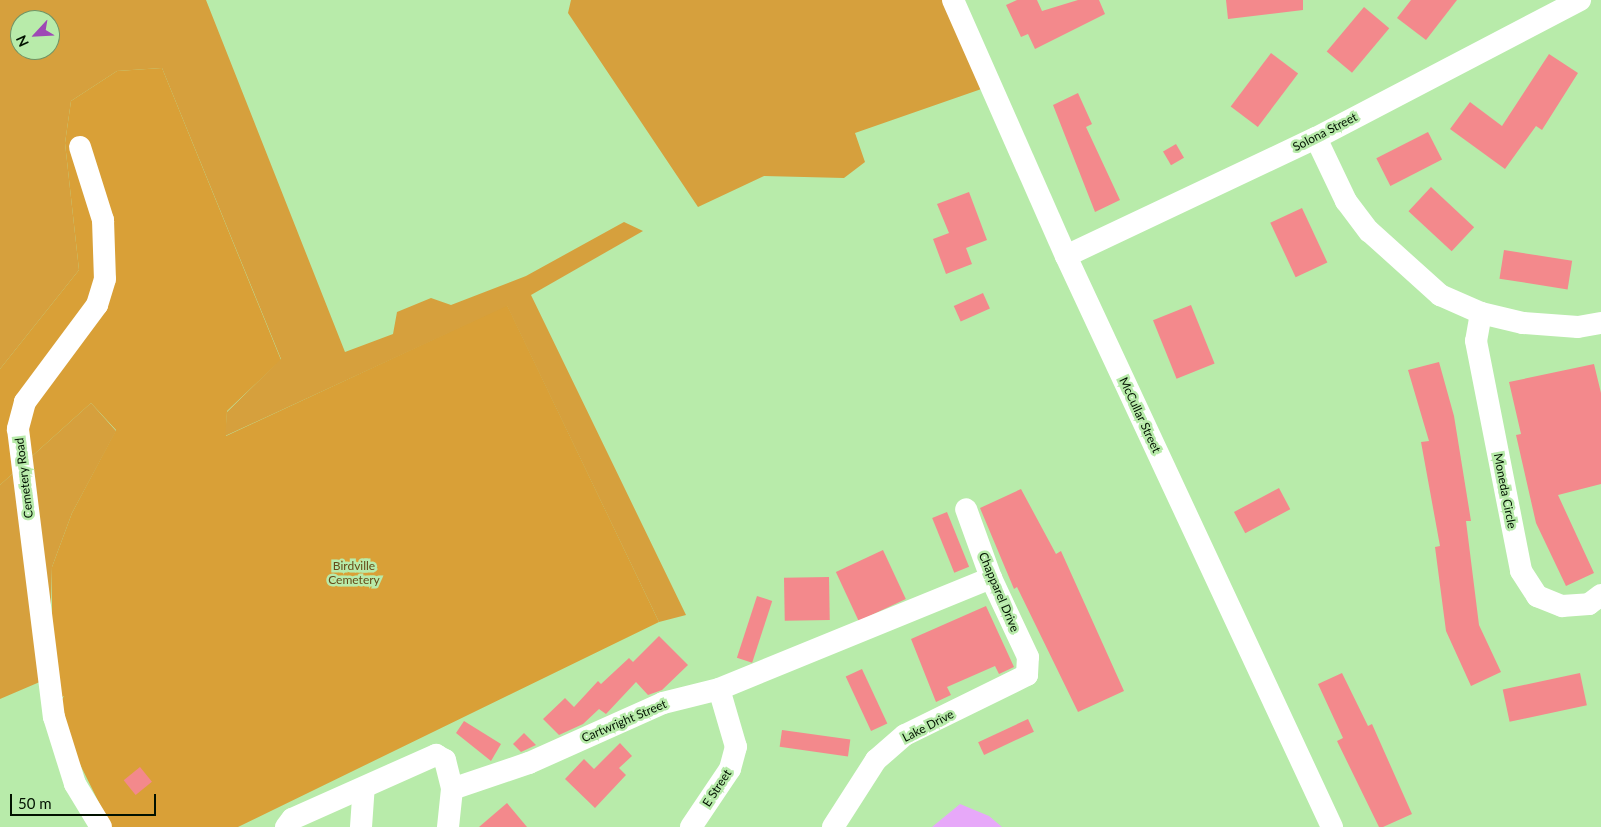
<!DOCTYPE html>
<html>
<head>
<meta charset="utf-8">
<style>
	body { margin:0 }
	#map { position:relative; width:1601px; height:827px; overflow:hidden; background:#b8ebaa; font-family:Lato,sans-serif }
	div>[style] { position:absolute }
	.green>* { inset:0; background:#d9a037 }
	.forest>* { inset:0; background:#d6a03d }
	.water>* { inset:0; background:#e7a8f9 }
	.building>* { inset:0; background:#f3898c; transform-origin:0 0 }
	.minor>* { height:22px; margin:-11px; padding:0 11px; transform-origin:11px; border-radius:11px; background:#fff }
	span { translate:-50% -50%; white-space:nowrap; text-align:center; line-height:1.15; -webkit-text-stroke:5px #b8ebaa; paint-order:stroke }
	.street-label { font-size:12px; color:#021200 }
	.park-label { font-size:12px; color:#674b18 }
	.north { position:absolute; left:10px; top:10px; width:50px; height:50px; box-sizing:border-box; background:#b8ebaa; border:1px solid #6f9466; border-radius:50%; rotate:245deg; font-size:14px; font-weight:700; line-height:20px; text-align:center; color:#021200 }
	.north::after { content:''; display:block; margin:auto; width:18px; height:22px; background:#9e48b5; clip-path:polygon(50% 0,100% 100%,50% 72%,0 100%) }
	.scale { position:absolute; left:10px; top:794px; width:146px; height:22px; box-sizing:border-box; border:2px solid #021200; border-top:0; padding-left:6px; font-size:15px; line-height:18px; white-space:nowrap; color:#021200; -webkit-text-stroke:4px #b8ebaa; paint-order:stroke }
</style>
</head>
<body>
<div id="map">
	<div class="green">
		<div style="clip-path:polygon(162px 68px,281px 360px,227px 411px,226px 436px,507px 305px,659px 622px,238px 827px,111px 827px,63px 730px,58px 706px,64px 696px,52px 702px,52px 567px,72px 513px,116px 430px,91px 403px,0 485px,0 369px,79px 270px,65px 143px,71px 101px,117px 71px)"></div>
	</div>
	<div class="forest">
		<div style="clip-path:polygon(evenodd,0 0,206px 0,345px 352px,393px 334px,397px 312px,431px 298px,451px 305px,526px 276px,624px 222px,643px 231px,531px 295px,686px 615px,659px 622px,507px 306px,225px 436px,227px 412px,281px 359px,162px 68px,117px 71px,71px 101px,65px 143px,79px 270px,0 369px,0 0,20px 20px,50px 20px,50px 50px,20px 50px,20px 20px)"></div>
		<div style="clip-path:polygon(571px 0,953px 0,990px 86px,855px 133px,865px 162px,844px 178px,764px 176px,698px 207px,568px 13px)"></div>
		<div style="clip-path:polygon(91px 403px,116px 431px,72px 513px,52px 567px,49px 678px,0 699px,0 485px)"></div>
	</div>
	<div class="water">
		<div style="clip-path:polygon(960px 804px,989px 816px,1002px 827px,932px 827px)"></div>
	</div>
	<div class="building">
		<div style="clip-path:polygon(1017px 0,1037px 0,1042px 11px,1078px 0,1099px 0,1105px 14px,1035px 49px,1028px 34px,1021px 37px,1006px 5px)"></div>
		<div style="clip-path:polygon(1226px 0,1303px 0,1303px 10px,1228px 19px)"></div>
		<div style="clip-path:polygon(1411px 0,1457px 0,1426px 40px,1397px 18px)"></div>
		<div style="left:1364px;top:7px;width:33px;height:58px;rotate:40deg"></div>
		<div style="left:1271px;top:53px;width:34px;height:67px;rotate:37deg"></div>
		<div style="clip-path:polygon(1549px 54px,1578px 73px,1542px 130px,1536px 126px,1505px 169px,1450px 129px,1470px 102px,1502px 126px)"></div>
		<div style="clip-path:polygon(1078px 93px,1092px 124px,1086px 127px,1120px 200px,1095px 212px,1053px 105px)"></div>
		<div style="left:1428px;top:132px;width:31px;height:58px;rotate:63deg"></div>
		<div style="left:1176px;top:144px;width:16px;height:15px;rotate:60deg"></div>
		<div style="left:1431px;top:187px;width:59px;height:33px;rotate:43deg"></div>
		<div style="clip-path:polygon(969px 192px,987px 240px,966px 248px,972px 264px,946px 274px,933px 239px,949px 233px,937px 204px)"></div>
		<div style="left:1302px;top:208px;width:60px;height:35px;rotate:65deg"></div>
		<div style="left:1504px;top:250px;width:69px;height:29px;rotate:9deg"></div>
		<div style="left:983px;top:293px;width:17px;height:32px;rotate:66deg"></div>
		<div style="left:1191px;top:305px;width:63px;height:41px;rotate:68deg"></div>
		<div style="clip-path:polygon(1439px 362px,1454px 416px,1471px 521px,1466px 521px,1479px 625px,1501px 672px,1471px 686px,1446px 631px,1435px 547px,1440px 546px,1421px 442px,1429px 441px,1408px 370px)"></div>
		<div style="clip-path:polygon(1594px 364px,1601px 393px,1601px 484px,1558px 495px,1594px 573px,1566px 586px,1536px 523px,1516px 435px,1521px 434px,1509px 382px)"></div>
		<div style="left:1279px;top:488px;width:24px;height:51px;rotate:62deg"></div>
		<div style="clip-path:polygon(1021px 489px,1056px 554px,1061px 551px,1124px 691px,1078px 712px,1017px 587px,1014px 589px,980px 508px)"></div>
		<div style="left:947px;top:512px;width:59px;height:16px;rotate:68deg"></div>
		<div style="left:883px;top:550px;width:54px;height:52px;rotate:65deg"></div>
		<div style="left:829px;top:577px;width:43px;height:45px;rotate:89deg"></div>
		<div style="left:757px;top:596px;width:16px;height:65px;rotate:18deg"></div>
		<div style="clip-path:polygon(986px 606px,1014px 667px,999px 674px,995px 666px,947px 687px,951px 695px,936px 702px,911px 639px)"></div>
		<div style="clip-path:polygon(659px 636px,688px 665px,662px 690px,648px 695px,636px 682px,606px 714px,599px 709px,583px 724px,559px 735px,543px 719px,565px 698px,574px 707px,598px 681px,601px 684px,629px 658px,633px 662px)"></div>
		<div style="left:862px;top:669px;width:60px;height:18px;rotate:65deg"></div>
		<div style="clip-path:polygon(1342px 673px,1368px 726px,1372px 724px,1412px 814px,1383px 827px,1379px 827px,1337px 741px,1343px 738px,1318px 684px)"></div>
		<div style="left:1580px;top:673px;width:33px;height:79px;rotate:78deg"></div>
		<div style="left:1028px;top:719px;width:14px;height:55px;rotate:65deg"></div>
		<div style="clip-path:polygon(464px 721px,501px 744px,491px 761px,456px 733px)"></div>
		<div style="left:782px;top:730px;width:69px;height:17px;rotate:8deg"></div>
		<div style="clip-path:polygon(524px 733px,536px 745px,521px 752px,513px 744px)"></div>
		<div style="clip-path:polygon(620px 743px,632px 756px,619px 768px,626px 775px,595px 808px,565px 779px,584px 759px,594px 769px)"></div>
		<div style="left:140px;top:767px;width:19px;height:21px;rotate:51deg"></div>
		<div style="clip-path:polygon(507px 803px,527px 827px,479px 827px)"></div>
	</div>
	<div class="minor">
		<div style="left:953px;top:0;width:280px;rotate:66.2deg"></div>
		<div style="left:1066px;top:256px;width:630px;rotate:65.02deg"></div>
		<div style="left:1316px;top:138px;width:70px;rotate:64.5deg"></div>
		<div style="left:1346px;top:201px;width:38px;rotate:53deg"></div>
		<div style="left:1369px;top:231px;width:96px;rotate:42deg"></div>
		<div style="left:1440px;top:295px;width:45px;rotate:23.7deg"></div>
		<div style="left:1481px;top:313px;width:43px;rotate:13.4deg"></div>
		<div style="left:1523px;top:323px;width:55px;rotate:4.2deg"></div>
		<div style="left:1578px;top:327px;width:23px;rotate:-10deg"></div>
		<div style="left:80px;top:147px;width:77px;rotate:72.5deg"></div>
		<div style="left:103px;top:220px;width:59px;rotate:88.1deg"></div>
		<div style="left:105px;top:279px;width:27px;rotate:107deg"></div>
		<div style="left:97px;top:305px;width:121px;rotate:126.6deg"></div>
		<div style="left:25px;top:402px;width:28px;rotate:105deg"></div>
		<div style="left:18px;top:429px;width:290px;rotate:82.9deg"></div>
		<div style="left:54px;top:717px;width:70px;rotate:72.6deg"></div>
		<div style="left:75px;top:784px;width:50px;rotate:58.8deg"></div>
		<div style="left:1066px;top:256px;width:276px;rotate:-25.3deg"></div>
		<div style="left:1316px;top:138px;width:298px;rotate:-27.6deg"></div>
		<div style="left:1481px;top:313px;width:28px;rotate:100deg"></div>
		<div style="left:1476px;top:341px;width:234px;rotate:78.9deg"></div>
		<div style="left:1521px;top:571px;width:30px;rotate:57deg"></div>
		<div style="left:1537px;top:596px;width:27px;rotate:22deg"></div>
		<div style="left:1562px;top:606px;width:27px;rotate:-4deg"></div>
		<div style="left:1589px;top:604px;width:15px;rotate:-37deg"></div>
		<div style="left:452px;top:789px;width:81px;rotate:-18.7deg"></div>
		<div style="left:529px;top:763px;width:147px;rotate:-24.1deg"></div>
		<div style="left:663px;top:703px;width:58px;rotate:-14deg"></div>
		<div style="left:719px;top:689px;width:294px;rotate:-22.2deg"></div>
		<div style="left:286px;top:827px;width:10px;rotate:-53deg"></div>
		<div style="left:292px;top:819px;width:158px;rotate:-24deg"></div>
		<div style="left:436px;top:755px;width:10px;rotate:29deg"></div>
		<div style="left:445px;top:760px;width:30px;rotate:76deg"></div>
		<div style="left:452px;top:789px;width:38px;rotate:96deg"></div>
		<div style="left:361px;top:827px;width:39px;rotate:-86deg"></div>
		<div style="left:691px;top:827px;width:70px;rotate:-56.1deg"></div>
		<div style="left:730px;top:769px;width:23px;rotate:-75deg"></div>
		<div style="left:736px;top:747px;width:60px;rotate:-106.3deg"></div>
		<div style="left:833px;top:827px;width:80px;rotate:-57.3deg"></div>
		<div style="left:876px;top:760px;width:38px;rotate:-41deg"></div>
		<div style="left:905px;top:735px;width:136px;rotate:-26.2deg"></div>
		<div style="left:1027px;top:675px;width:18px;rotate:-87deg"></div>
		<div style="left:1028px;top:657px;width:87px;rotate:-115.1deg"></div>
		<div style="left:991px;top:578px;width:73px;rotate:-109.9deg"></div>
	</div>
	<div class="street-label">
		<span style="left:1325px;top:132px;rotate:-27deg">Solona Street</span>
		<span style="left:1140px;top:415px;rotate:65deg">McCullar Street</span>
		<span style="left:24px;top:478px;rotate:-97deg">Cemetery Road</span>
		<span style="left:1505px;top:491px;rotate:79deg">Moneda Circle</span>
		<span style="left:999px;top:592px;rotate:67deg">Chapparel Drive</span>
		<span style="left:624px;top:721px;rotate:-23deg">Cartwright Street</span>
		<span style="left:928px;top:726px;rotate:-27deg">Lake Drive</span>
		<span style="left:717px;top:788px;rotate:-57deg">E Street</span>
	</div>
	<div class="park-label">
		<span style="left:354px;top:573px">Birdville<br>Cemetery</span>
	</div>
	<div class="north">N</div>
	<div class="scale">50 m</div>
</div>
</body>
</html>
